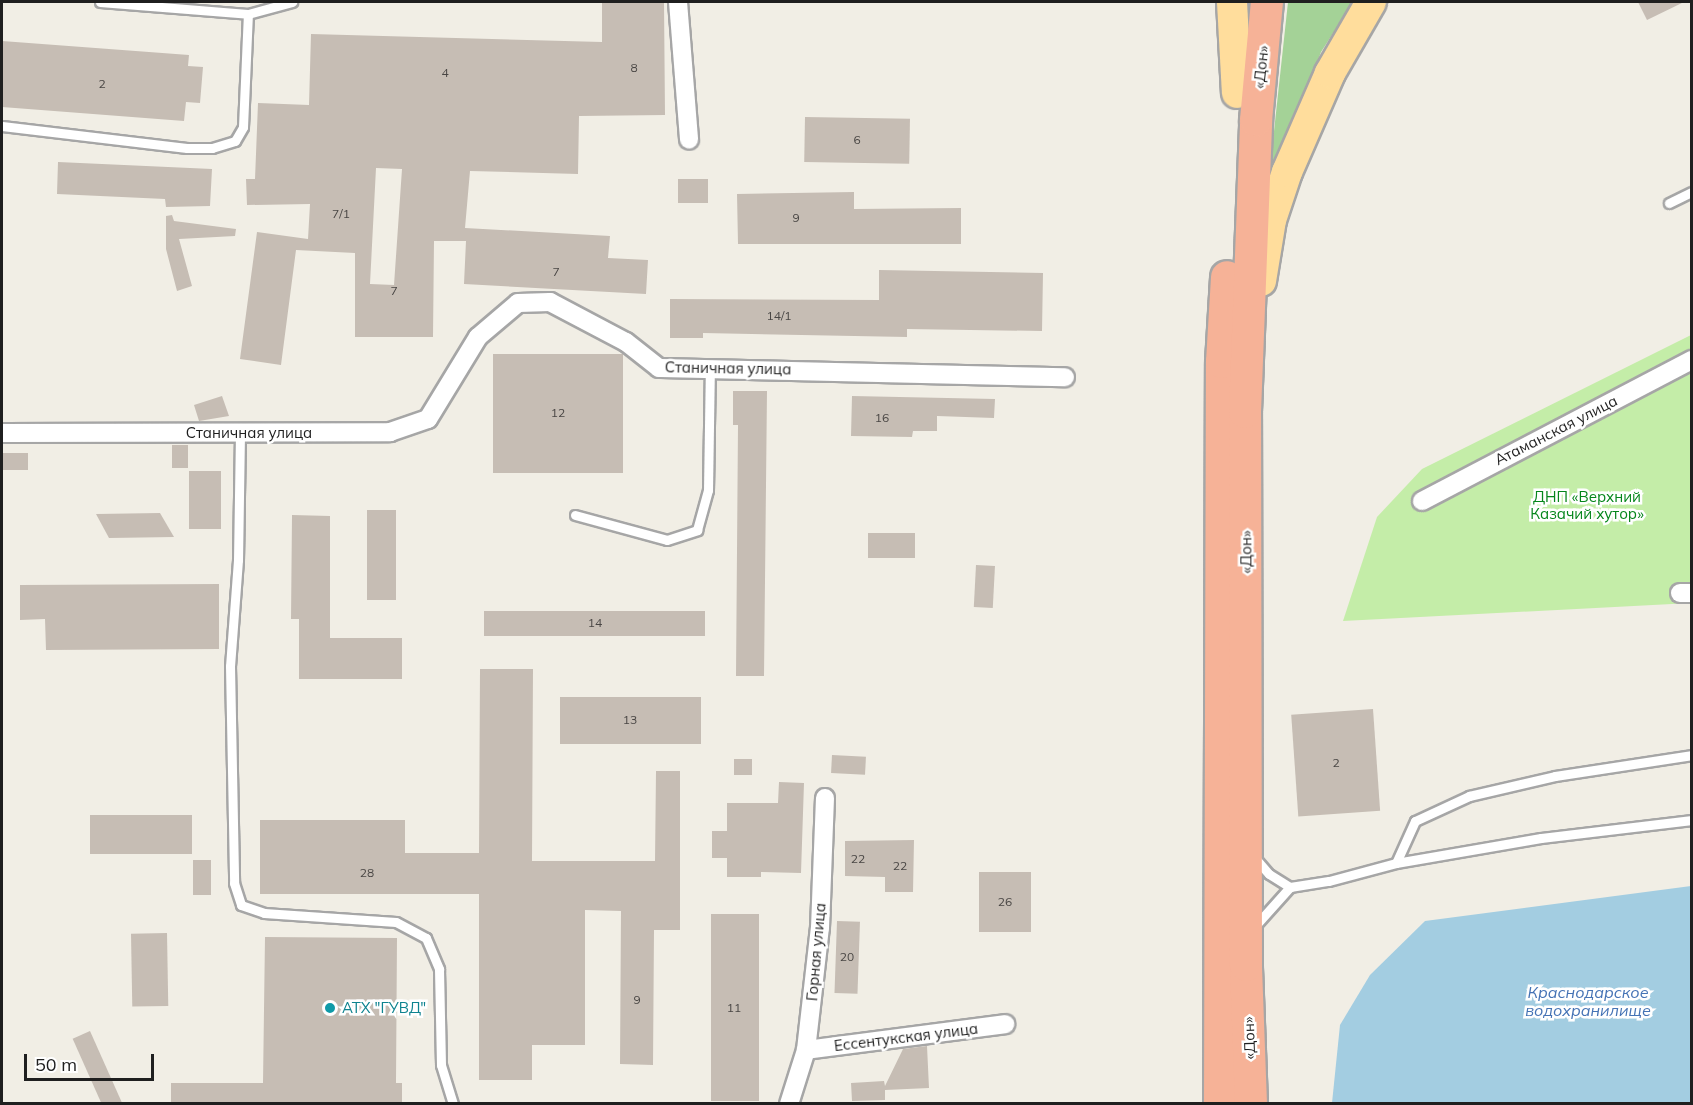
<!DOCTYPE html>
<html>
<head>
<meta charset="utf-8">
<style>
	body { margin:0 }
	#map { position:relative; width:1693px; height:1105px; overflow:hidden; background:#f1eee5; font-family:Mulish,sans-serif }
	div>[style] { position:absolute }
	.grass>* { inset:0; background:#c4eda8 }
	.forest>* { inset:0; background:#a4d297 }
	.water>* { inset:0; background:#a3cde1 }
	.building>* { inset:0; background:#c6bdb4; transform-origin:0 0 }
	.roads { filter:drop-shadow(2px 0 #a6a6a6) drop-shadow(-2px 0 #a6a6a6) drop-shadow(0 2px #a6a6a6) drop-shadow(0 -2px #a6a6a6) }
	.service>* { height:9px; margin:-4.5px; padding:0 4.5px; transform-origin:4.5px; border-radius:4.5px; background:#fff }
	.minor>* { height:18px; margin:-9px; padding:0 9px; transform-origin:9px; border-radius:9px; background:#fff }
	.primary>* { height:30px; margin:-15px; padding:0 15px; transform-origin:15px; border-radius:15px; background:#ffdd9c }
	.trunk>* { height:32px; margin:-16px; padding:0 16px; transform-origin:16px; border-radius:16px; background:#f6b297 }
	.dots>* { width:16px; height:16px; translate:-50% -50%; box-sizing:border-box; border:3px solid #fff; border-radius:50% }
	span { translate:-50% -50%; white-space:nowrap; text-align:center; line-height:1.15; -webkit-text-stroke:5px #fff; paint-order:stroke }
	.number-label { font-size:12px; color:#494644 }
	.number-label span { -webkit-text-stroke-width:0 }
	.street-label { font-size:15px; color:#1f1f1f }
	.park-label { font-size:15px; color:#05861b }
	.culture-label { font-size:15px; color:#0d838f }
	.left { translate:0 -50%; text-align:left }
	.water-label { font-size:16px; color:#4573b5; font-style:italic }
	.frame { position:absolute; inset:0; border:3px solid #1f1f1f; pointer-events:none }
	.scale { position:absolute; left:24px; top:1054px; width:130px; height:27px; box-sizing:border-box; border:3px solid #1f1f1f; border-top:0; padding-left:8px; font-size:18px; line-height:21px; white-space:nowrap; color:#1f1f1f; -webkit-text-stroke:4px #fff; paint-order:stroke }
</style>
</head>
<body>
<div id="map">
	<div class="grass">
		<div style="clip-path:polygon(1691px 335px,1691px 603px,1343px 621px,1377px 517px,1422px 469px)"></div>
	</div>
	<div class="forest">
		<div style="clip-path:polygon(1288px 2px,1353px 2px,1321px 52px,1275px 173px,1270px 168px)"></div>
	</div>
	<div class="water">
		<div style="clip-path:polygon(1691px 886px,1691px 1103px,1332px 1103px,1340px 1025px,1370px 975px,1425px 921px)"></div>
	</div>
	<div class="building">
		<div style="clip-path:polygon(evenodd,602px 2px,664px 2px,665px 115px,579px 116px,578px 174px,470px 171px,465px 228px,610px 236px,608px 258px,648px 260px,646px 294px,464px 284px,466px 241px,434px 241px,433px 337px,355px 337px,355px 253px,296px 250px,281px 365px,240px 359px,257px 232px,308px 239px,310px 204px,247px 205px,246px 179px,255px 179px,258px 103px,309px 105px,311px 34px,602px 42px,602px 2px,376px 168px,402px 169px,394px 285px,370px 284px,376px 168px)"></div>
		<div style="clip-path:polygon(1638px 2px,1684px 2px,1647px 20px)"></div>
		<div style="clip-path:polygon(2px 41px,189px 55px,188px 66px,203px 67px,200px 103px,186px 102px,184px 121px,2px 107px)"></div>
		<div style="left:805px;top:117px;width:105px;height:45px;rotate:1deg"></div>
		<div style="clip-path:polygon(58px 162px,212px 169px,210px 206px,166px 207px,165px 199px,57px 194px)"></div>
		<div style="left:678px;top:179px;width:30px;height:24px"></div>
		<div style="clip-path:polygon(854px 192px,854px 209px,961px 208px,961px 244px,738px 244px,737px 194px)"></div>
		<div style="clip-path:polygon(172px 215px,174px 221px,236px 229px,235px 236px,179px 239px,192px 286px,177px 291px,166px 249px,166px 216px)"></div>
		<div style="clip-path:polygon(879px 270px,1043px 273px,1042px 331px,907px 329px,907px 337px,703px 333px,703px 338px,670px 338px,670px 299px,879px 300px)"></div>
		<div style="left:493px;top:354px;width:130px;height:119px"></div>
		<div style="clip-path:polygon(733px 391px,767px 391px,764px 676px,736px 676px,738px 425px,733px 425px)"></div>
		<div style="clip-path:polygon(222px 396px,229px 416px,199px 421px,194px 405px)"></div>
		<div style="clip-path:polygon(852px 396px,995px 399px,994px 418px,937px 416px,937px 431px,913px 431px,912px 437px,851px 436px)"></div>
		<div style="left:172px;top:445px;width:16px;height:23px"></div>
		<div style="left:2px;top:453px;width:26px;height:17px"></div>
		<div style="left:189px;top:471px;width:32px;height:58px"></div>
		<div style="left:367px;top:510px;width:29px;height:90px"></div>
		<div style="clip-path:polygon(160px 513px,174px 537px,109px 538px,96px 514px)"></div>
		<div style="clip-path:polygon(292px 515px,330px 516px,330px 638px,402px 638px,402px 679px,299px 679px,299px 619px,291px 619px)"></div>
		<div style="left:868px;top:533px;width:47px;height:25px"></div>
		<div style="left:976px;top:565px;width:19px;height:42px;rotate:3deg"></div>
		<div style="clip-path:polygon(219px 584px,219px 649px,46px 650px,45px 619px,20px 620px,20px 585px)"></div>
		<div style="left:484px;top:611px;width:221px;height:25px"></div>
		<div style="clip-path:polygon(480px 669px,533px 669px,532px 861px,655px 861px,656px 771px,680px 771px,680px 930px,654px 930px,653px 1065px,620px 1064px,621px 911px,585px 910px,585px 1045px,532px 1045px,532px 1080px,479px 1080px,479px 894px,260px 894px,260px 820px,405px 820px,405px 853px,479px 853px)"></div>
		<div style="left:560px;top:697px;width:141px;height:47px"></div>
		<div style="left:1373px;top:709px;width:102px;height:82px;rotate:86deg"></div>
		<div style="left:832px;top:755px;width:34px;height:18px;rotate:3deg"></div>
		<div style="left:734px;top:759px;width:18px;height:16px"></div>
		<div style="clip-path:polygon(779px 782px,804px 783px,801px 873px,761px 872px,761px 877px,727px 877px,727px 858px,712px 858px,712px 831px,727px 831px,727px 803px,778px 803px)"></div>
		<div style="left:90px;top:815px;width:102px;height:39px"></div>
		<div style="clip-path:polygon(914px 840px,913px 892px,885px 892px,885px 877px,845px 876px,845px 841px)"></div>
		<div style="left:193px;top:860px;width:18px;height:35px"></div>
		<div style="left:979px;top:872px;width:52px;height:60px"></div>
		<div style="left:711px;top:914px;width:48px;height:187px"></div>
		<div style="left:837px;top:921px;width:23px;height:72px;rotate:2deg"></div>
		<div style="left:167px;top:933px;width:73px;height:36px;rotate:89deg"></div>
		<div style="clip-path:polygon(265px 937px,397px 938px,396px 1083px,402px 1083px,402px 1104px,171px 1104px,171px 1083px,263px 1083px)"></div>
		<div style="left:90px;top:1031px;width:80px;height:19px;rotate:66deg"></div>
		<div style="clip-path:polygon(927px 1046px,929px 1088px,885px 1090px,885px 1100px,852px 1101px,851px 1083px,884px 1081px,885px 1086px,903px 1049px)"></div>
	</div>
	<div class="roads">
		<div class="service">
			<div style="left:100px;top:2px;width:148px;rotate:4.6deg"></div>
			<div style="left:248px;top:14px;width:46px;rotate:-15.3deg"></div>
			<div style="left:2px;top:126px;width:186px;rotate:6.8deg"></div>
			<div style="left:187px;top:148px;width:25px"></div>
			<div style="left:212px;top:148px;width:24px;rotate:-17deg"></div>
			<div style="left:235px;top:141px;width:16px;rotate:-60deg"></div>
			<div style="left:243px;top:127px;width:113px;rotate:-87.5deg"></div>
			<div style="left:1669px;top:203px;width:25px;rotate:-26deg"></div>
			<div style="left:240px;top:433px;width:127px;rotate:90.9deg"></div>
			<div style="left:238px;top:560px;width:106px;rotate:94.3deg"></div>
			<div style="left:230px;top:666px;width:217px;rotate:88.9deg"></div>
			<div style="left:234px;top:883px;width:23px;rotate:72deg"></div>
			<div style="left:241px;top:905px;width:24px;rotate:19deg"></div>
			<div style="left:264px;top:913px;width:132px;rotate:3.9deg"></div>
			<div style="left:396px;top:922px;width:34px;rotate:28deg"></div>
			<div style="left:426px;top:938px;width:34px;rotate:67deg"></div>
			<div style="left:439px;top:969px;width:96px;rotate:88.8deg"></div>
			<div style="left:441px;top:1065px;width:41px;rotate:72.9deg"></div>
			<div style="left:575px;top:515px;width:95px;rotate:15.2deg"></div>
			<div style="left:667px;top:540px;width:32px;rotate:-18deg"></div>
			<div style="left:697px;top:530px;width:41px;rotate:-74.6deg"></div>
			<div style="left:708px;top:490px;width:121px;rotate:-89.1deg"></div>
			<div style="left:1255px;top:858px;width:21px;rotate:49deg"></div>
			<div style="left:1269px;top:874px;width:25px;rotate:32deg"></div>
			<div style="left:1396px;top:863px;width:147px;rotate:-9.8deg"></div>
			<div style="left:1541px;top:838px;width:152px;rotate:-6.8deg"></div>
			<div style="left:1255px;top:926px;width:52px;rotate:-48.1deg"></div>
			<div style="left:1290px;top:887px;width:39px;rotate:-9deg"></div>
			<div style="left:1329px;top:881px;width:69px;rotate:-15deg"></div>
			<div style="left:1396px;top:863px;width:46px;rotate:-65.7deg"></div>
			<div style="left:1415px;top:821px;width:60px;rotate:-24.8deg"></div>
			<div style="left:1469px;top:796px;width:88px;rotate:-13.1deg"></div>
			<div style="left:1555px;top:776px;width:139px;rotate:-8.7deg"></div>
		</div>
		<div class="minor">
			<div style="left:678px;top:2px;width:138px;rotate:85.4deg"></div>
			<div style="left:2px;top:433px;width:388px;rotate:-0.1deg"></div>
			<div style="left:390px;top:432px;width:40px;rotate:-18.9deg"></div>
			<div style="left:428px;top:419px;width:96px;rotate:-58.6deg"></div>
			<div style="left:478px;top:337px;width:52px;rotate:-40.4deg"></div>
			<div style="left:518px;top:303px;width:32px;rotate:-2deg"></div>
			<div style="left:550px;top:302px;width:86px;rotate:27.8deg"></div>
			<div style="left:626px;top:342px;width:42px;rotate:38.2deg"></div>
			<div style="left:659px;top:368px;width:406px;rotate:1.3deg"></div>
			<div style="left:1422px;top:501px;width:305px;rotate:-27.6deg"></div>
			<div style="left:1680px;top:593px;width:12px"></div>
			<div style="left:806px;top:1050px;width:201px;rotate:-7.4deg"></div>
			<div style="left:789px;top:1104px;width:57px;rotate:-72.5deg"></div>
			<div style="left:806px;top:1050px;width:123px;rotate:-83.5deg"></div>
			<div style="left:820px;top:928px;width:130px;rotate:-87.8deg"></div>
		</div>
		<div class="primary">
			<div style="left:1232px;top:2px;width:91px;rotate:86.9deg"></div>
			<div style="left:1261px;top:281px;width:62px;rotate:-80.7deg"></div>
			<div style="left:1271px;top:220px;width:51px;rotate:-71.6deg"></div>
			<div style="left:1287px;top:172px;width:108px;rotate:-66.5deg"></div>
			<div style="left:1330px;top:73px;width:82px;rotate:-60deg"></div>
		</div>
		<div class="trunk">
			<div style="left:1220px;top:1104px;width:742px;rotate:-89.85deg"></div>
			<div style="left:1222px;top:362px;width:85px;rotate:-86.6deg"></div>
			<div style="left:1251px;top:1104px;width:139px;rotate:-92.1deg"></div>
			<div style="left:1246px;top:965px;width:553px;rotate:-90.1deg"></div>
			<div style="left:1245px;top:412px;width:292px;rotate:-87.8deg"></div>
			<div style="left:1256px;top:120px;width:119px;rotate:-84.7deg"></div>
		</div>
	</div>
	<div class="dots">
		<div style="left:330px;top:1008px;background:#0f9aa8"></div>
	</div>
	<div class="number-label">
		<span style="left:634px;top:68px">8</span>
		<span style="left:445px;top:73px">4</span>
		<span style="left:102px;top:84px">2</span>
		<span style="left:857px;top:140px">6</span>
		<span style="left:341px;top:214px">7/1</span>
		<span style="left:796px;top:218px">9</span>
		<span style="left:556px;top:272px">7</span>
		<span style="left:394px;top:291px">7</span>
		<span style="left:779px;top:316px">14/1</span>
		<span style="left:558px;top:413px">12</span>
		<span style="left:882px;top:418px">16</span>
		<span style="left:595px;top:623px">14</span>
		<span style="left:630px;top:720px">13</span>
		<span style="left:1336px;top:763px">2</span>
		<span style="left:858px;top:859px">22</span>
		<span style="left:900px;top:866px">22</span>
		<span style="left:367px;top:873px">28</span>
		<span style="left:1005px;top:902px">26</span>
		<span style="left:847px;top:957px">20</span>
		<span style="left:637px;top:1000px">9</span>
		<span style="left:734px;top:1008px">11</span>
	</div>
	<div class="street-label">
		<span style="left:1261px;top:67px;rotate:-84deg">«Дон»</span>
		<span style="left:728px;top:368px;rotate:1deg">Станичная улица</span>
		<span style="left:1556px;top:430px;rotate:-27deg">Атаманская улица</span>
		<span style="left:249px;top:433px">Станичная улица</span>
		<span style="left:1246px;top:552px;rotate:-90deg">«Дон»</span>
		<span style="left:816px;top:952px;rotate:-85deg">Горная улица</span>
		<span style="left:906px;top:1037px;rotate:-7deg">Ессентукская улица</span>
		<span style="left:1249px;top:1038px;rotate:-92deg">«Дон»</span>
	</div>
	<div class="park-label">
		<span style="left:1587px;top:505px">ДНП «Верхний<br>Казачий хутор»</span>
	</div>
	<div class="culture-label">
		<span class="left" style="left:342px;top:1008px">АТХ "ГУВД"</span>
	</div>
	<div class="water-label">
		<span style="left:1588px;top:1001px">Краснодарское<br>водохранилище</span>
	</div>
	<div class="frame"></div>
	<div class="scale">50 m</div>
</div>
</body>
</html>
